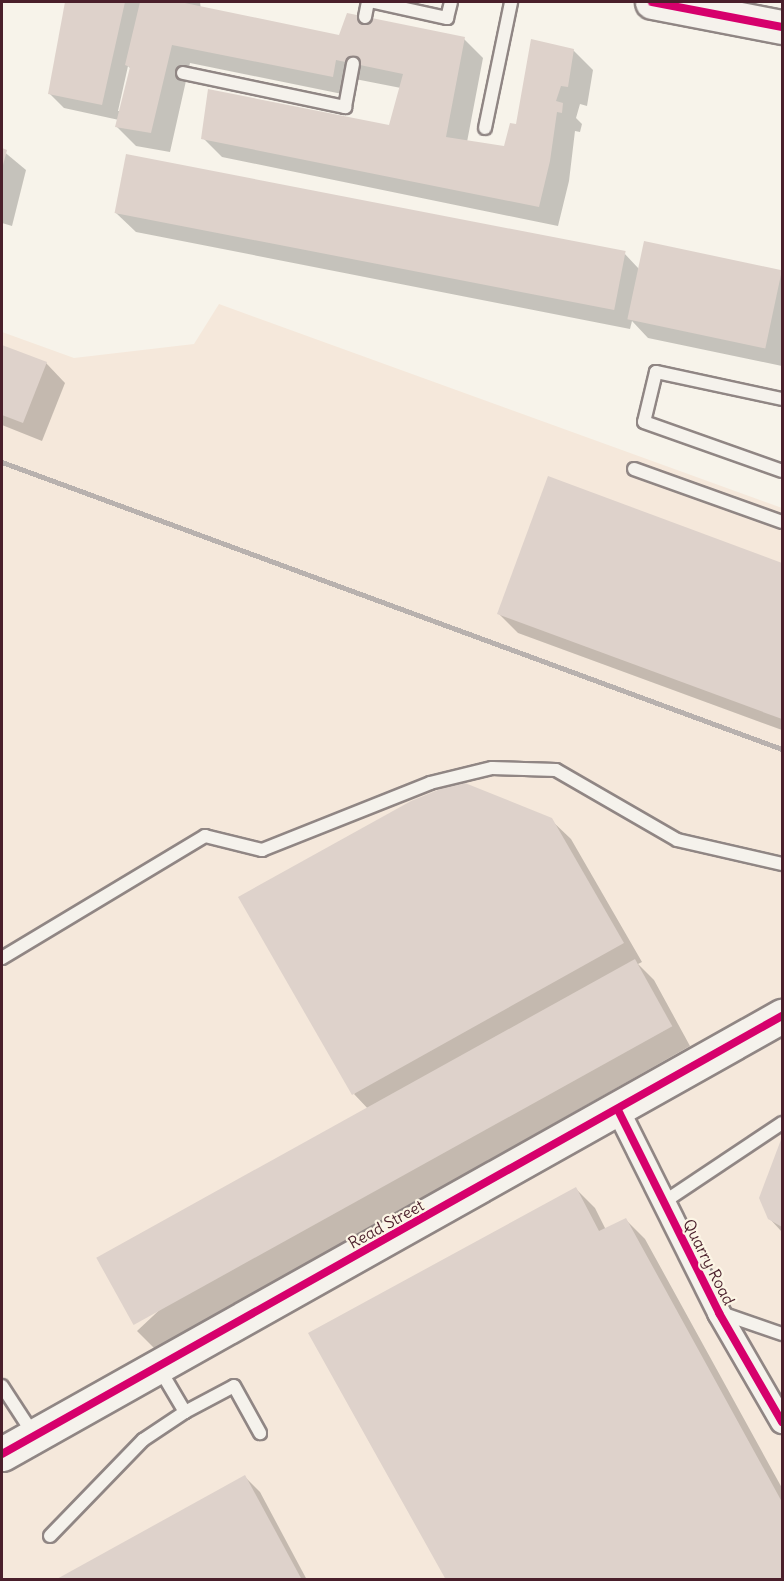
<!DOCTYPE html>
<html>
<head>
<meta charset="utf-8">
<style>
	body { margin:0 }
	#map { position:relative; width:784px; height:1581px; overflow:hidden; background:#f7f3ea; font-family:Delius,sans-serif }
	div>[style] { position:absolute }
	.built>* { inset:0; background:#f5e8db }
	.shadow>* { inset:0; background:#0003 }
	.building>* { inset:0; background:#ded2cb; transform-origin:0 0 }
	.roads { filter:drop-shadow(2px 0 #908684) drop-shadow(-2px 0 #908684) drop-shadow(0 2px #908684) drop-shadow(0 -2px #908684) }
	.lane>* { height:12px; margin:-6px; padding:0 6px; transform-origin:6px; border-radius:6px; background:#f5f2ec }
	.street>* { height:22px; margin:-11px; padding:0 11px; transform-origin:11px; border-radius:11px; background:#f5f2ec }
	.secondary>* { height:33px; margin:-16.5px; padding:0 16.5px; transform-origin:16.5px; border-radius:16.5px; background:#f5f2ec }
	.highway>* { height:33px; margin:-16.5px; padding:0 16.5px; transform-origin:16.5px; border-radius:16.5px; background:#f5f2ec }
	.rail>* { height:4.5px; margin:-2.25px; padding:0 2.25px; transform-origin:2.25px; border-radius:2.25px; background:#b8b1ae }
	.cycleway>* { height:8px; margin:-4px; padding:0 4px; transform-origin:4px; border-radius:4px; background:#d6006c }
	span { translate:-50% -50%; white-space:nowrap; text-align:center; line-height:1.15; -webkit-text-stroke:4.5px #fcf5e5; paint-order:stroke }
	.street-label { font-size:16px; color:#4a1f2b }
	.frame { position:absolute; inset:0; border:3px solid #4a1f2b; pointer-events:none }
</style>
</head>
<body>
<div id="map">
	<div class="built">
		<div style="clip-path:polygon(219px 304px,782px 508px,782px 1579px,2px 1579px,2px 332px,74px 358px,194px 344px)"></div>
	</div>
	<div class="shadow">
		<div style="clip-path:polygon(evenodd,67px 2px,200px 2px,201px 10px,341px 37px,464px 39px,483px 58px,467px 142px,505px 148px,517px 125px,573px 50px,593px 70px,587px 106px,580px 104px,576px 118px,582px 124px,580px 132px,575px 131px,569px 181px,558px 226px,222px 157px,203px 138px,390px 126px,401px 88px,355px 79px,352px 96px,190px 63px,170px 152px,136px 146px,117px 127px,119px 120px,64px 108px,49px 93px,67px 2px,128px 66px,131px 69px,121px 111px,118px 111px,128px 66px)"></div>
		<div style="clip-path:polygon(2px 150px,26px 170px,12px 226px,2px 223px)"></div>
		<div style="clip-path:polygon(116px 213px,624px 253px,639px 269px,645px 243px,782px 272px,782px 366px,648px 338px,632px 321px,630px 329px,136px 232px)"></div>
		<div style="clip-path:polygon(2px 346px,46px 363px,65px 383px,42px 441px,2px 425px)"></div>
		<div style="clip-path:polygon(548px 478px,782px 564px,782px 730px,518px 633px,499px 614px)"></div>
		<div style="clip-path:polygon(551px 820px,571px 839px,642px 962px,638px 964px,654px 980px,690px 1046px,156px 1350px,137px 1331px,371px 1112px,354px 1094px)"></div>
		<div style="clip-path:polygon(782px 1141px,782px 1232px,769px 1218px,761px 1198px)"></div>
		<div style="clip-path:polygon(576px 1189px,595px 1208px,606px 1230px,626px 1220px,645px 1239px,782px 1488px,782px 1580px,448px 1580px)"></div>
		<div style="clip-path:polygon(245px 1477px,260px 1492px,307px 1580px,58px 1580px)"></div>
	</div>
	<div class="building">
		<div style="clip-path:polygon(65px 2px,125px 2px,102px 105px,48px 94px)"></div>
		<div style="clip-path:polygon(140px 2px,180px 2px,339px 35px,347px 13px,465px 37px,446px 137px,504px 146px,510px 123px,516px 124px,531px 39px,574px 49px,568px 87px,561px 86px,556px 101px,563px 103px,562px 113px,557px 112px,550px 161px,539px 207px,201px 139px,208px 89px,389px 125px,403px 74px,336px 60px,333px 77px,172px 45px,151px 133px,115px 127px,130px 67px,125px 65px)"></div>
		<div style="clip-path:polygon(2px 148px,7px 150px,2px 169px)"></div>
		<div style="left:126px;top:154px;width:509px;height:60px;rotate:11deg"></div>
		<div style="left:644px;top:241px;width:141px;height:80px;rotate:12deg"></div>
		<div style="clip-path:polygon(2px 345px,47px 362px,23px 423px,2px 415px)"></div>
		<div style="clip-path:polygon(548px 476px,782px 563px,782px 719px,497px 614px)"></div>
		<div style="clip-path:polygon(460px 781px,552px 818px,624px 943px,352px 1095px,238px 897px,411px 801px)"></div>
		<div style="left:635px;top:959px;width:77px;height:616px;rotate:61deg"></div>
		<div style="clip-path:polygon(782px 1137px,782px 1227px,768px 1219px,759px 1198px)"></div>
		<div style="clip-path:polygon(576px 1187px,599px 1231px,626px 1218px,782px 1502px,782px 1580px,446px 1580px,308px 1333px)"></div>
		<div style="clip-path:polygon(245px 1475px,302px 1580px,55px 1580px)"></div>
	</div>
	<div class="roads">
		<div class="lane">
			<div style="left:374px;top:2px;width:75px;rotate:12.4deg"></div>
			<div style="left:447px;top:18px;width:16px;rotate:-76deg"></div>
			<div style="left:365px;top:17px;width:15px;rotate:-79deg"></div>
			<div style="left:183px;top:73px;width:166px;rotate:11.9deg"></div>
			<div style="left:345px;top:107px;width:44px;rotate:-79.5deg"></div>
			<div style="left:485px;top:128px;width:129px;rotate:-78.3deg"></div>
			<div style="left:782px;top:399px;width:129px;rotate:-167.9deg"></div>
			<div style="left:656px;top:372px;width:51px;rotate:103.5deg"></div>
			<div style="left:644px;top:422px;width:146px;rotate:19.5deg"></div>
			<div style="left:634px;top:469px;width:157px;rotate:19.7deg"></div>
			<div style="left:2px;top:958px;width:237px;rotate:-31deg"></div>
			<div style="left:205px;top:836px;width:59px;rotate:13.8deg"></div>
			<div style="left:262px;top:850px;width:181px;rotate:-21.7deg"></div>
			<div style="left:430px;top:783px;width:64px;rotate:-13.6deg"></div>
			<div style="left:492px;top:768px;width:64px;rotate:1.8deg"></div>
			<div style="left:556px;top:770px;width:140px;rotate:30deg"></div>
			<div style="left:677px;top:840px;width:108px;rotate:12.9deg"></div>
			<div style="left:664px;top:1202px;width:142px;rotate:-33.8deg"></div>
			<div style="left:721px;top:1313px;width:65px;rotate:19deg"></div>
			<div style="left:2px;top:1386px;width:59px;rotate:56.9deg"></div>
			<div style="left:185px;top:1412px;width:55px;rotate:-28deg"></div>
			<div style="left:234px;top:1386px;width:54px;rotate:61deg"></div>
			<div style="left:50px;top:1536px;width:134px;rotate:-45.9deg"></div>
			<div style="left:143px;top:1440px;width:50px;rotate:-33.7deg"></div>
			<div style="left:185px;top:1412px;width:51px;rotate:-120.6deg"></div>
		</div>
		<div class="street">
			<div style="left:618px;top:1110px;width:227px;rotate:63.5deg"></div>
			<div style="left:719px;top:1313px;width:126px;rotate:60deg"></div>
		</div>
		<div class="secondary">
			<div style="left:2px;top:1454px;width:895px;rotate:-29.32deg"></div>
		</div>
		<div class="highway">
			<div style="left:652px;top:2px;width:132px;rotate:10.9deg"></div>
		</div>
	</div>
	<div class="rail">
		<div style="left:2px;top:462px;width:831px;rotate:20.2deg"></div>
	</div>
	<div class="cycleway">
		<div style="left:652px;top:2px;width:132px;rotate:10.9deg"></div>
		<div style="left:618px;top:1110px;width:227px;rotate:63.5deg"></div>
		<div style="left:719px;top:1313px;width:126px;rotate:60deg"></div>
		<div style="left:2px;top:1454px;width:895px;rotate:-29.32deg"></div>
	</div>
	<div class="street-label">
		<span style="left:386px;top:1224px;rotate:-29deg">Read Street</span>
		<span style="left:709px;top:1262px;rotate:63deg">Quarry Road</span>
	</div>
	<div class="frame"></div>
</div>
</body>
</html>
